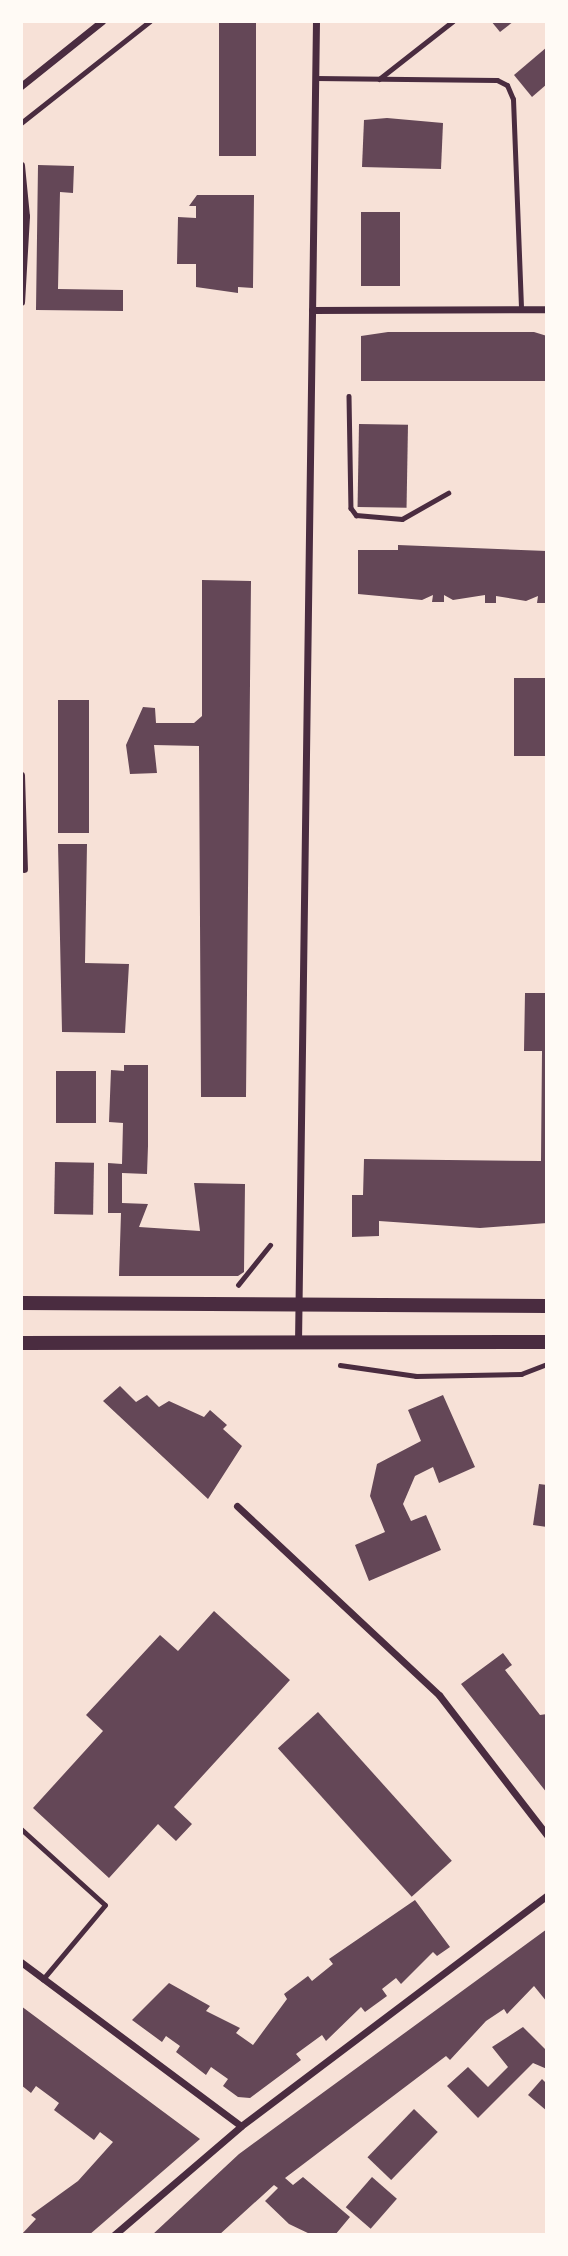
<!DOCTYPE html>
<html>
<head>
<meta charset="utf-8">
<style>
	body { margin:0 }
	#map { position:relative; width:568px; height:2256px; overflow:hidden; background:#f7e1d7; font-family:Barlow,sans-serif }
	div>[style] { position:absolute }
	.building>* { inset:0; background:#644757; transform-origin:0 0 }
	.path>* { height:4.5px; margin:-2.25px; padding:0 2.25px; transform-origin:2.25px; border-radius:2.25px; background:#4a2c40 }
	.service>* { height:5px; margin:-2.5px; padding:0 2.5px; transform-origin:2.5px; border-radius:2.5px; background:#4a2c40 }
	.minor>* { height:7px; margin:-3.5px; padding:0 3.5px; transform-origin:3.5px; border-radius:3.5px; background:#4a2c40 }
	.secondary>* { height:14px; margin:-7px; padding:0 7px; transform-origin:7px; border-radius:7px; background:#4a2c40 }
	span { translate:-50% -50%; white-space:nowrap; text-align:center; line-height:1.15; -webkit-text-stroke:6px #fffaf5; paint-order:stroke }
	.frame { position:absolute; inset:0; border:23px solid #fffaf5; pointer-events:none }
</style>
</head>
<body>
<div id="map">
	<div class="building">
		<div style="left:219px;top:21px;width:37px;height:135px"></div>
		<div style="clip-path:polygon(491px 21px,514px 21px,500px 32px)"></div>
		<div style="clip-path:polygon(547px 47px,547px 84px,532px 97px,514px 75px)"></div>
		<div style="clip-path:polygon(387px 118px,443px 123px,441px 169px,362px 167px,364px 120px)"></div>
		<div style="clip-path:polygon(38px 165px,74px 166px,73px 193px,60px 192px,58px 289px,123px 290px,123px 311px,36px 310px)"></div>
		<div style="clip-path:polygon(197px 195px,254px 195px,253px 288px,238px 287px,238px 293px,196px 287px,196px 264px,177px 264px,178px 217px,196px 218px,196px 206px,189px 206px)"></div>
		<div style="left:361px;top:212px;width:39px;height:74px"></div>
		<div style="clip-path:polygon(388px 332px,534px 332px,547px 336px,547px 381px,361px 381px,361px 336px)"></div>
		<div style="left:359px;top:424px;width:49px;height:83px;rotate:1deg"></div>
		<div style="clip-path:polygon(398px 545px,547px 551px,547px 603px,537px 603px,538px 596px,526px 601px,496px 596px,496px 603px,485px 603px,485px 595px,453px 600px,444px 595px,444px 602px,432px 602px,433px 595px,422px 600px,358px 594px,358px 550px,398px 550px)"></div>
		<div style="clip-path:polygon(202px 580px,251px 581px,246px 1097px,201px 1097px,199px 746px,154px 745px,157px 773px,130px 774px,126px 745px,143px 707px,155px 708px,156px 723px,194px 723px,202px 716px)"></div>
		<div style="left:514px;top:678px;width:33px;height:78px"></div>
		<div style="left:58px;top:700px;width:31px;height:133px"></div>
		<div style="clip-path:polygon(58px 844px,87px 844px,85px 963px,129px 964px,125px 1033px,62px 1032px)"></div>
		<div style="clip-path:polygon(525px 993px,547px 993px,547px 1223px,480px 1228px,379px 1221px,379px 1236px,352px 1237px,352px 1195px,363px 1195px,364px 1159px,541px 1161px,542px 1051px,524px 1051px)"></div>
		<div style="clip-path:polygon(124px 1065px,148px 1065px,148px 1146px,147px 1174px,122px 1173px,122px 1203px,148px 1204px,139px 1227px,200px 1231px,194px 1183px,245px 1184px,244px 1272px,238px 1276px,119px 1276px,121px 1213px,108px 1213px,108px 1163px,122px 1164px,123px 1123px,109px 1122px,111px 1070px,124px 1071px)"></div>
		<div style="left:56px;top:1071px;width:40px;height:52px"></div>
		<div style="left:55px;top:1162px;width:39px;height:52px;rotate:1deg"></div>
		<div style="clip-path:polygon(120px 1386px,136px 1402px,147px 1395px,159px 1407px,169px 1401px,204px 1417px,210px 1410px,227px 1425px,223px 1429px,242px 1446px,208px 1499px,103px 1401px)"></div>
		<div style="clip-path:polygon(443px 1395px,475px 1467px,439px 1483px,433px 1467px,415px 1476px,403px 1504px,411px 1521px,426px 1515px,441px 1550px,369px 1581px,355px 1545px,385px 1532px,370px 1496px,377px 1464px,421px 1441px,408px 1410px)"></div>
		<div style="clip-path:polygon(539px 1484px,547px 1485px,547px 1527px,533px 1525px)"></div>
		<div style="clip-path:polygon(214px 1611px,290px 1680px,174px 1807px,192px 1824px,176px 1841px,158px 1824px,109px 1878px,33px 1808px,103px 1731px,86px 1715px,160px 1635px,178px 1651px)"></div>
		<div style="clip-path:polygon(503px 1653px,512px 1665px,505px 1670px,540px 1715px,547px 1714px,547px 1793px,461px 1684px)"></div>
		<div style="left:318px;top:1712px;width:200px;height:54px;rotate:48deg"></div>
		<div style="clip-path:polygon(415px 1900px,450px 1947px,437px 1956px,433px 1952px,401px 1984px,396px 1978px,382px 1989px,387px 1996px,365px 2012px,361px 2007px,326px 2041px,322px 2035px,296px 2054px,301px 2060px,250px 2098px,238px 2097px,223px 2086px,228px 2079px,211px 2067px,206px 2075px,176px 2052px,180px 2046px,166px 2036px,162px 2042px,132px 2020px,169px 1983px,210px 2006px,206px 2011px,240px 2028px,236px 2033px,253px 2045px,287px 1999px,284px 1994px,308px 1976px,312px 1981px,333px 1964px,329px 1959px)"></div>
		<div style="clip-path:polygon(547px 1929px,547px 2002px,534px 1986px,507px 2014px,504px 2009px,486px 2021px,450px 2060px,446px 2056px,285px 2178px,293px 2185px,303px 2177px,350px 2217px,335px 2235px,312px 2235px,289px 2224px,265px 2201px,278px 2188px,274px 2185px,219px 2235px,152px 2235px,239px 2154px)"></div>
		<div style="clip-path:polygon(21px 2006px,200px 2139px,89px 2235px,21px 2235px,36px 2219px,31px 2215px,78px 2181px,113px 2142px,100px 2132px,94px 2140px,54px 2110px,59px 2103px,36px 2086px,31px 2093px,21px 2085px)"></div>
		<div style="clip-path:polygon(523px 2027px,547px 2051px,547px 2069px,533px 2063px,478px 2118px,447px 2086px,468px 2067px,488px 2087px,508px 2067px,492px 2047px)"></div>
		<div style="clip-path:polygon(542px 2079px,547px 2084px,547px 2111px,528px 2095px)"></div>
		<div style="left:414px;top:2109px;width:33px;height:67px;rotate:44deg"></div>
		<div style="left:372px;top:2177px;width:33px;height:40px;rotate:41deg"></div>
	</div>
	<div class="path">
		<div style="left:21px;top:123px;width:164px;rotate:-38.3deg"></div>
		<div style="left:349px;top:396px;width:112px;rotate:89deg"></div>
		<div style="left:351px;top:508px;width:9px;rotate:54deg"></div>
		<div style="left:356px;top:515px;width:46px;rotate:5deg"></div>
		<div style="left:402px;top:519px;width:53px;rotate:-29.5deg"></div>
		<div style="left:238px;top:1285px;width:51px;rotate:-51.3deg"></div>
		<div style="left:340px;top:1365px;width:77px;rotate:8.2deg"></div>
		<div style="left:416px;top:1376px;width:105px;rotate:-1.1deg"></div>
		<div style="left:521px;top:1374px;width:28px;rotate:-21deg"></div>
	</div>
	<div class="service">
		<div style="left:315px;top:78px;width:182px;rotate:0.6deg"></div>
		<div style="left:497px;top:80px;width:11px;rotate:27deg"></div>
		<div style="left:507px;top:85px;width:15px;rotate:67deg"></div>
		<div style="left:513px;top:99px;width:210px;rotate:87.8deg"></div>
		<div style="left:379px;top:79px;width:94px;rotate:-38.1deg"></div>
		<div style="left:21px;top:1829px;width:113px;rotate:42.1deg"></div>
		<div style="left:105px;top:1905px;width:97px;rotate:130deg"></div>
	</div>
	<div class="minor">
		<div style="left:21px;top:86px;width:104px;rotate:-38.7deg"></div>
		<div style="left:21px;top:165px;width:51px;rotate:84.4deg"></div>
		<div style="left:26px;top:216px;width:86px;rotate:93.3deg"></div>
		<div style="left:312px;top:310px;width:235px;rotate:-0.2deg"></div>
		<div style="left:21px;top:775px;width:94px;rotate:88.2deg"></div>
		<div style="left:298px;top:1343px;width:1322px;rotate:-89.22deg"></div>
		<div style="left:237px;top:1506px;width:277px;rotate:43.1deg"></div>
		<div style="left:439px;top:1695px;width:177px;rotate:52.4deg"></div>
		<div style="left:21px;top:1962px;width:274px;rotate:36.7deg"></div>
		<div style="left:114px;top:2235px;width:167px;rotate:-40.6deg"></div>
		<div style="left:241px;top:2126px;width:383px;rotate:-37deg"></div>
	</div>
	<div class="secondary">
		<div style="left:21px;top:1303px;width:526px;rotate:0.33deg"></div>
		<div style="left:21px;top:1343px;width:526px;rotate:-0.11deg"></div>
	</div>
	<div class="frame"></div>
</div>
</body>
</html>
